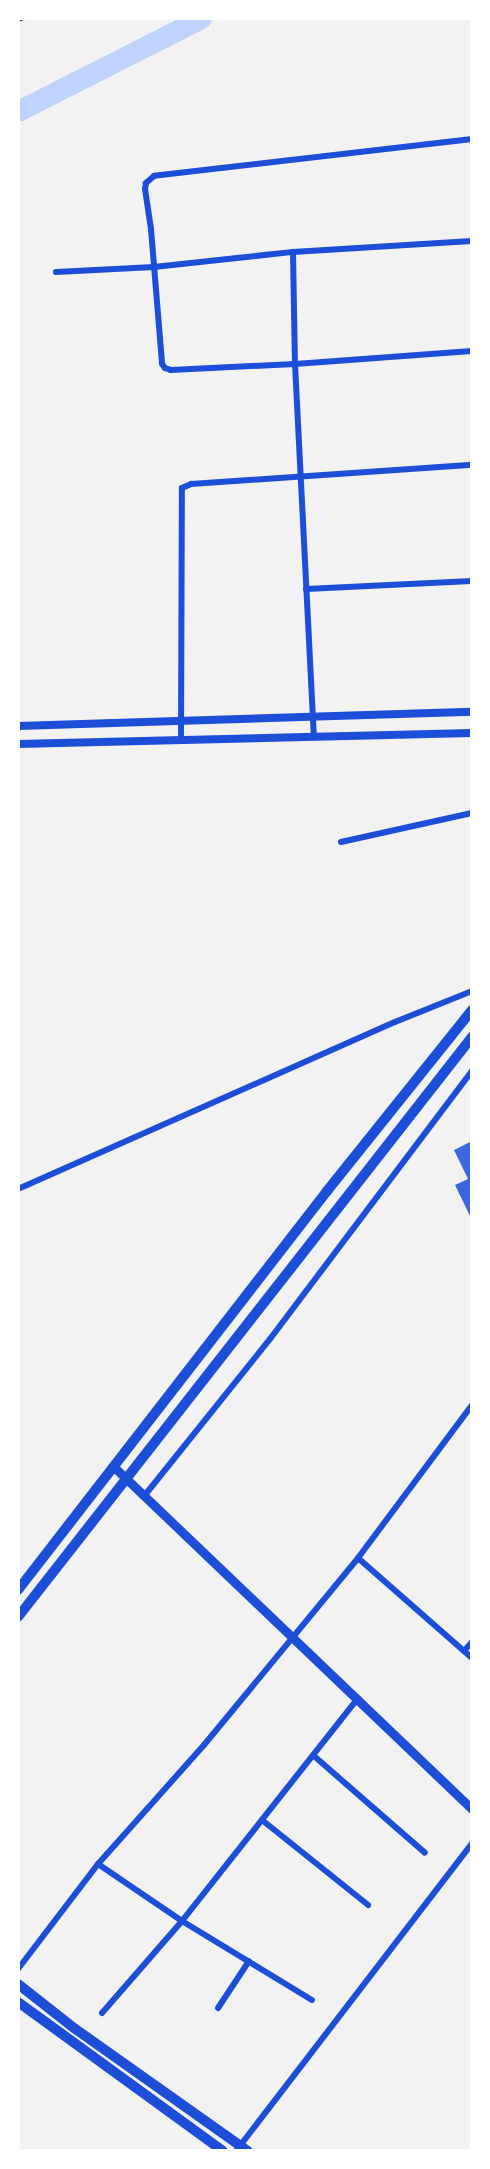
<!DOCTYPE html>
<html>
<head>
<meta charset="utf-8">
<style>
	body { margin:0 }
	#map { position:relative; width:490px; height:2169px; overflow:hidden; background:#f2f2f2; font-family:"DejaVu Sans",sans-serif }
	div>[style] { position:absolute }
	.river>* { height:21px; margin:-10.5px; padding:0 10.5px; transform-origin:10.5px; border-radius:10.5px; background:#bfd3fe }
	.building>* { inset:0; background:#3d67dc }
	.minor>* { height:6px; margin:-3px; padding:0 3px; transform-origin:3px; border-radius:3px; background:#1d4ed8 }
	.tertiary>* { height:8px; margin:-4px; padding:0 4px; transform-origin:4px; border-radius:4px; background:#1d4ed8 }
	.secondary>* { height:9px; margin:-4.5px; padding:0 4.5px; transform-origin:4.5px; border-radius:4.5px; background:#1d4ed8 }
	.primary>* { height:10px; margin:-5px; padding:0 5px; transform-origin:5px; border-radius:5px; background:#1d4ed8 }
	span { translate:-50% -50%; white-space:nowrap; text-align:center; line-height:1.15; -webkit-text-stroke:4.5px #fff; paint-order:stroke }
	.frame { position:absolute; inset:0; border:20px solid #fff; pointer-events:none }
</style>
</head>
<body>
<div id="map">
	<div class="river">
		<div style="left:18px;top:111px;width:205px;rotate:-26.9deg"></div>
	</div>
	<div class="building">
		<div style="clip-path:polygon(472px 1141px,472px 1220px,455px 1185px,468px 1179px,454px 1150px)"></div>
	</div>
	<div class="minor">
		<div style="left:18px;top:19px;width:3px;rotate:-18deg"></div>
		<div style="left:472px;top:139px;width:320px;rotate:173.4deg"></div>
		<div style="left:154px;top:176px;width:11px;rotate:139deg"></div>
		<div style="left:146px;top:183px;width:6px;rotate:99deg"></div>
		<div style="left:145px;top:189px;width:40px;rotate:81.5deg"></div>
		<div style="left:151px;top:229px;width:135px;rotate:85.3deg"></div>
		<div style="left:162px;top:364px;width:5px;rotate:53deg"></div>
		<div style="left:165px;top:368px;width:6px;rotate:18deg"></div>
		<div style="left:171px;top:370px;width:124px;rotate:-2.8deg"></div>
		<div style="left:295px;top:364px;width:177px;rotate:-4.2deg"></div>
		<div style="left:293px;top:252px;width:112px;rotate:89deg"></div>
		<div style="left:295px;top:364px;width:373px;rotate:87.1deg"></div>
		<div style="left:56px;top:272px;width:98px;rotate:-2.9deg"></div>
		<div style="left:154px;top:267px;width:140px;rotate:-6.2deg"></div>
		<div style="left:293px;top:252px;width:179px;rotate:-3.5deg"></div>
		<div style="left:306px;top:589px;width:166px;rotate:-2.8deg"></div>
		<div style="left:181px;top:740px;width:252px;rotate:-89.8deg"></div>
		<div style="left:182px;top:488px;width:10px;rotate:-24deg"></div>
		<div style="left:191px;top:484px;width:282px;rotate:-3.9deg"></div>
		<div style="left:341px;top:842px;width:134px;rotate:-12.5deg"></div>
		<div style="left:18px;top:1189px;width:412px;rotate:-23.9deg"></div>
		<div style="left:395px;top:1022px;width:83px;rotate:-21.9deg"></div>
		<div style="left:145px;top:1495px;width:200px;rotate:-51.3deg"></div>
		<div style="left:270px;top:1339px;width:336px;rotate:-53deg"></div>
		<div style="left:358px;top:1558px;width:152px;rotate:41.3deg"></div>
		<div style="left:464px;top:1651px;width:12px;rotate:-48deg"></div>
		<div style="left:314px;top:1756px;width:147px;rotate:41.1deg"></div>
		<div style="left:262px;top:1820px;width:136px;rotate:38.7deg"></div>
		<div style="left:98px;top:1864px;width:102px;rotate:34.2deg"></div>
		<div style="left:182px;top:1921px;width:152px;rotate:31.3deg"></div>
		<div style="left:18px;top:1969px;width:132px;rotate:-52.7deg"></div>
		<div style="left:98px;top:1864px;width:159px;rotate:-48.3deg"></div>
		<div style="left:204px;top:1745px;width:242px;rotate:-50.5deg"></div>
		<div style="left:358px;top:1558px;width:191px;rotate:-53.3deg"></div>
		<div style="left:218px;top:2008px;width:56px;rotate:-56.6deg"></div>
		<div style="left:102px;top:2013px;width:122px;rotate:-49deg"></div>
		<div style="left:182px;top:1921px;width:284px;rotate:-51.7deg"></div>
		<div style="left:236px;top:2151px;width:388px;rotate:-52.5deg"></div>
	</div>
	<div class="tertiary">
		<div style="left:18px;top:726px;width:454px;rotate:-1.8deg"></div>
		<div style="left:18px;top:744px;width:454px;rotate:-1.4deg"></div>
	</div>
	<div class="secondary">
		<div style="left:114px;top:1467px;width:495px;rotate:43.7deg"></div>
	</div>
	<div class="primary">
		<div style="left:18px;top:1590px;width:505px;rotate:-52.24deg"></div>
		<div style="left:327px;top:1191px;width:232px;rotate:-51.3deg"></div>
		<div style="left:18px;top:1617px;width:737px;rotate:-51.95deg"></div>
		<div style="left:18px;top:1984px;width:71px;rotate:38.2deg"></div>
		<div style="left:74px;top:2028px;width:213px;rotate:35.3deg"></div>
		<div style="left:18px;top:2002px;width:253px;rotate:36deg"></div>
	</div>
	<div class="frame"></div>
</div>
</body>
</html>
